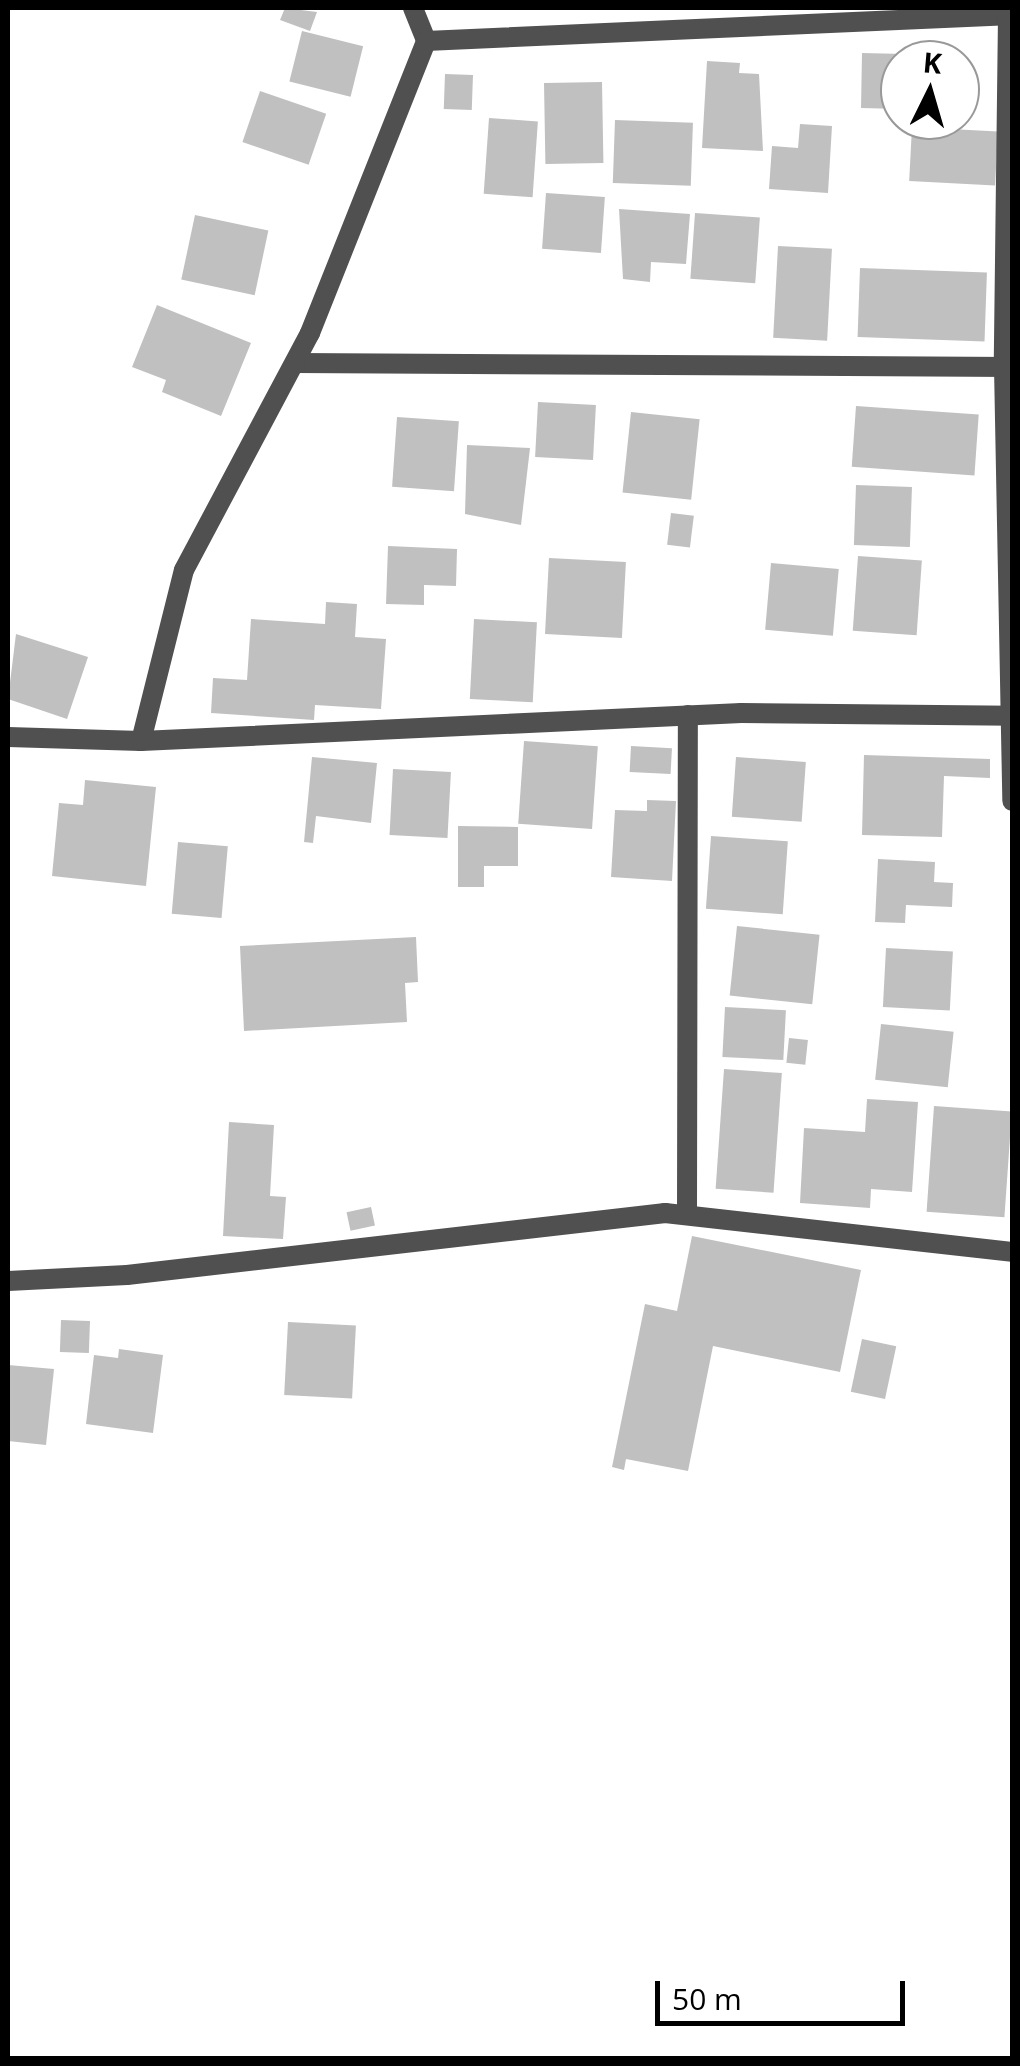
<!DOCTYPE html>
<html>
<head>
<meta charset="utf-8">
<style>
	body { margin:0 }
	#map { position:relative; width:1020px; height:2066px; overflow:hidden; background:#fff; font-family:"Open Sans",sans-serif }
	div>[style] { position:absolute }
	.building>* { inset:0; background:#c0c0c0; transform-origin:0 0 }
	.minor>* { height:20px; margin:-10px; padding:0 10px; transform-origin:10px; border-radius:10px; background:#505050 }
	.tertiary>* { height:20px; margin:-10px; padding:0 10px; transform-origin:10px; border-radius:10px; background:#505050 }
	span { translate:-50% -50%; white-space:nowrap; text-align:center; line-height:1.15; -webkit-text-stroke:10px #fff; paint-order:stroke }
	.frame { position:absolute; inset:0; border:10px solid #000; pointer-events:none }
	.north { position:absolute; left:880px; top:40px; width:100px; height:100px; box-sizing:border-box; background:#fff; border:2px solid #999; border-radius:50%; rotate:5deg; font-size:28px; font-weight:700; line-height:40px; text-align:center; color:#000 }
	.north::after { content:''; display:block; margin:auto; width:35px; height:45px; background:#000; clip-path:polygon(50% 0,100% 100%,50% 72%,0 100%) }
	.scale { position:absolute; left:655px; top:1981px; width:250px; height:45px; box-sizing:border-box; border:5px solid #000; border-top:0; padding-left:12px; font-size:30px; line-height:35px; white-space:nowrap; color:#000; -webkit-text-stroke:8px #fff; paint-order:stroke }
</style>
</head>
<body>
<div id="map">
	<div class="building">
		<div style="clip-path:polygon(285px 8px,317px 12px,310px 31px,280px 20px)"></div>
		<div style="left:302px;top:31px;width:63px;height:52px;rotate:14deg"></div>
		<div style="clip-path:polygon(862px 53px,948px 55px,947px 60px,900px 60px,900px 109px,861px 108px)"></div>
		<div style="clip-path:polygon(707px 61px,740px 63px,739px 73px,759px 74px,763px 151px,702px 148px)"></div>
		<div style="left:445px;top:74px;width:28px;height:35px;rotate:2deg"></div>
		<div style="left:602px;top:82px;width:81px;height:58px;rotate:89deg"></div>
		<div style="left:260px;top:91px;width:70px;height:54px;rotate:19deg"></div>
		<div style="left:489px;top:118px;width:49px;height:76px;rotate:4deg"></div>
		<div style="left:615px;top:120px;width:78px;height:63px;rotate:2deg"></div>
		<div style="clip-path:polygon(800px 124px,832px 126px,828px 193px,769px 189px,772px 146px,798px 148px)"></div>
		<div style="left:912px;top:127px;width:86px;height:54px;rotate:3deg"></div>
		<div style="left:546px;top:193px;width:59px;height:56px;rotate:4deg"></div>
		<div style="clip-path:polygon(619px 209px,690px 214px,686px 264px,651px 262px,650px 282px,623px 279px)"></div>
		<div style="left:695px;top:213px;width:65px;height:66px;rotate:4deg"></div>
		<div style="left:195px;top:215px;width:75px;height:66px;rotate:12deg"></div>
		<div style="left:778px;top:246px;width:54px;height:92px;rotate:3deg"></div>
		<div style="left:860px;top:268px;width:127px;height:69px;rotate:2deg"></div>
		<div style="clip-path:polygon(157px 305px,251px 343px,221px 416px,162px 392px,166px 380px,132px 367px)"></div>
		<div style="left:538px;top:402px;width:58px;height:55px;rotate:3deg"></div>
		<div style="left:856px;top:406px;width:123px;height:61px;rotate:4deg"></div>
		<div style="left:631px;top:412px;width:69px;height:81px;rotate:6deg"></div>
		<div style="left:397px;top:417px;width:62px;height:70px;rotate:4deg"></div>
		<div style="clip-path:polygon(467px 445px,530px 448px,521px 525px,465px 514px)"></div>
		<div style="left:856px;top:485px;width:56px;height:60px;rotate:2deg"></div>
		<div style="left:671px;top:513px;width:23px;height:32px;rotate:7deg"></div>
		<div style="clip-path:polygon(388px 546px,457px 549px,456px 586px,424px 585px,424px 605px,386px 604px)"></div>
		<div style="left:858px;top:556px;width:64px;height:75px;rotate:4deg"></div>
		<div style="left:549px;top:558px;width:77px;height:76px;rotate:3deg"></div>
		<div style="left:771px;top:563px;width:68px;height:67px;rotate:5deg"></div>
		<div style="clip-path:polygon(326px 602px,357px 604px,355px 637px,386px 639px,381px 709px,315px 705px,314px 720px,211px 713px,213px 678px,247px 680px,251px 619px,325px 624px)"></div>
		<div style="left:474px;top:619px;width:63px;height:80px;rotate:3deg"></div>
		<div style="clip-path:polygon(16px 634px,88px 657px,67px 719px,8px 699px)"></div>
		<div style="left:524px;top:741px;width:74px;height:83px;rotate:4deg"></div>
		<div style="left:631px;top:746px;width:41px;height:26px;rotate:3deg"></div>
		<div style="clip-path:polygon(864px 755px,990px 759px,990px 778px,944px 776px,942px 837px,862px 835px)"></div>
		<div style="clip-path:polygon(312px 757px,377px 763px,371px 823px,316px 816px,313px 843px,304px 842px)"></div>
		<div style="left:736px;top:757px;width:70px;height:60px;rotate:4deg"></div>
		<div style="left:393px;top:769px;width:58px;height:66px;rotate:3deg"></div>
		<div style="clip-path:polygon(85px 780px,156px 787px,146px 886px,52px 876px,59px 803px,83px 805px)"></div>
		<div style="clip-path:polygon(647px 800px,676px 801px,672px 881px,611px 877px,615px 810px,647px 811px)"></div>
		<div style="clip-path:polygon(458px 826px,518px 827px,518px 866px,484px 866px,484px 887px,458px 887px)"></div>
		<div style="left:711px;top:836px;width:77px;height:73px;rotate:4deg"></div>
		<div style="left:178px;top:842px;width:50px;height:72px;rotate:5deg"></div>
		<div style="clip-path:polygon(878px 859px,935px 862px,934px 882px,953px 883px,952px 907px,906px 905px,905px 923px,875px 922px)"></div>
		<div style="left:737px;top:926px;width:83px;height:70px;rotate:6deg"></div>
		<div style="clip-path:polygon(416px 937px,418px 982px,405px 983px,407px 1022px,244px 1031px,240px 946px)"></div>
		<div style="left:886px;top:948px;width:67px;height:59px;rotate:3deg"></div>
		<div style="left:725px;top:1007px;width:61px;height:50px;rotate:3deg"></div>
		<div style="left:881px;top:1024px;width:73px;height:56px;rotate:6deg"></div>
		<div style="left:789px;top:1038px;width:19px;height:25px;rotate:6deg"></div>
		<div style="left:724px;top:1069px;width:58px;height:120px;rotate:4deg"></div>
		<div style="clip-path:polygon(867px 1099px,918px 1102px,912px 1192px,871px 1189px,870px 1208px,800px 1203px,804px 1128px,865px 1132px)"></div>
		<div style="left:934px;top:1106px;width:78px;height:106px;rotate:4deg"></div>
		<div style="clip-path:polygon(229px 1122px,274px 1125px,270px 1196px,286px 1197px,283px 1239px,223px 1236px)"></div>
		<div style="left:371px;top:1207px;width:19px;height:25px;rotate:78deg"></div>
		<div style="clip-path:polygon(692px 1236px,861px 1270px,840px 1372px,713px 1346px,688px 1471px,626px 1459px,624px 1470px,612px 1467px,645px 1304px,677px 1311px)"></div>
		<div style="left:61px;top:1320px;width:29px;height:32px;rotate:2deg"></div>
		<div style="left:288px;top:1322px;width:68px;height:73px;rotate:3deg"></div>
		<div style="left:862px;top:1339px;width:35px;height:54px;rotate:12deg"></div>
		<div style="clip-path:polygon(119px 1349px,163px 1355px,153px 1433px,86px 1424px,94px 1355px,118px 1358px)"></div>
		<div style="clip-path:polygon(8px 1365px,54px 1369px,46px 1445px,8px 1441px)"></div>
	</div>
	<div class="minor">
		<div style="left:413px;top:8px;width:35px;rotate:68deg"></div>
		<div style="left:426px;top:41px;width:587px;rotate:-2.54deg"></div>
		<div style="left:1008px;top:15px;width:352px;rotate:90.7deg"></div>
		<div style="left:1004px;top:367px;width:434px;rotate:88.9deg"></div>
		<div style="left:295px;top:363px;width:717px;rotate:0.32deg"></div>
		<div style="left:8px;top:737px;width:133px;rotate:1.7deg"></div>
		<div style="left:141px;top:741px;width:601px;rotate:-2.67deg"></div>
		<div style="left:741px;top:713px;width:271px;rotate:0.6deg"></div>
		<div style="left:141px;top:741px;width:176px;rotate:-75.9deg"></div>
		<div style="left:184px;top:570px;width:268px;rotate:-62deg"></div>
		<div style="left:310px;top:333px;width:314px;rotate:-68.3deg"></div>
		<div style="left:687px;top:1214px;width:499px;rotate:-89.9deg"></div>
	</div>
	<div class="tertiary">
		<div style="left:8px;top:1281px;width:119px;rotate:-2.9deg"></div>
		<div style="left:127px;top:1275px;width:542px;rotate:-6.57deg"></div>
		<div style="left:665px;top:1213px;width:349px;rotate:6.4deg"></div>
	</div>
	<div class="frame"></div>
	<div class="north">K</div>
	<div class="scale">50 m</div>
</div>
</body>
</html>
